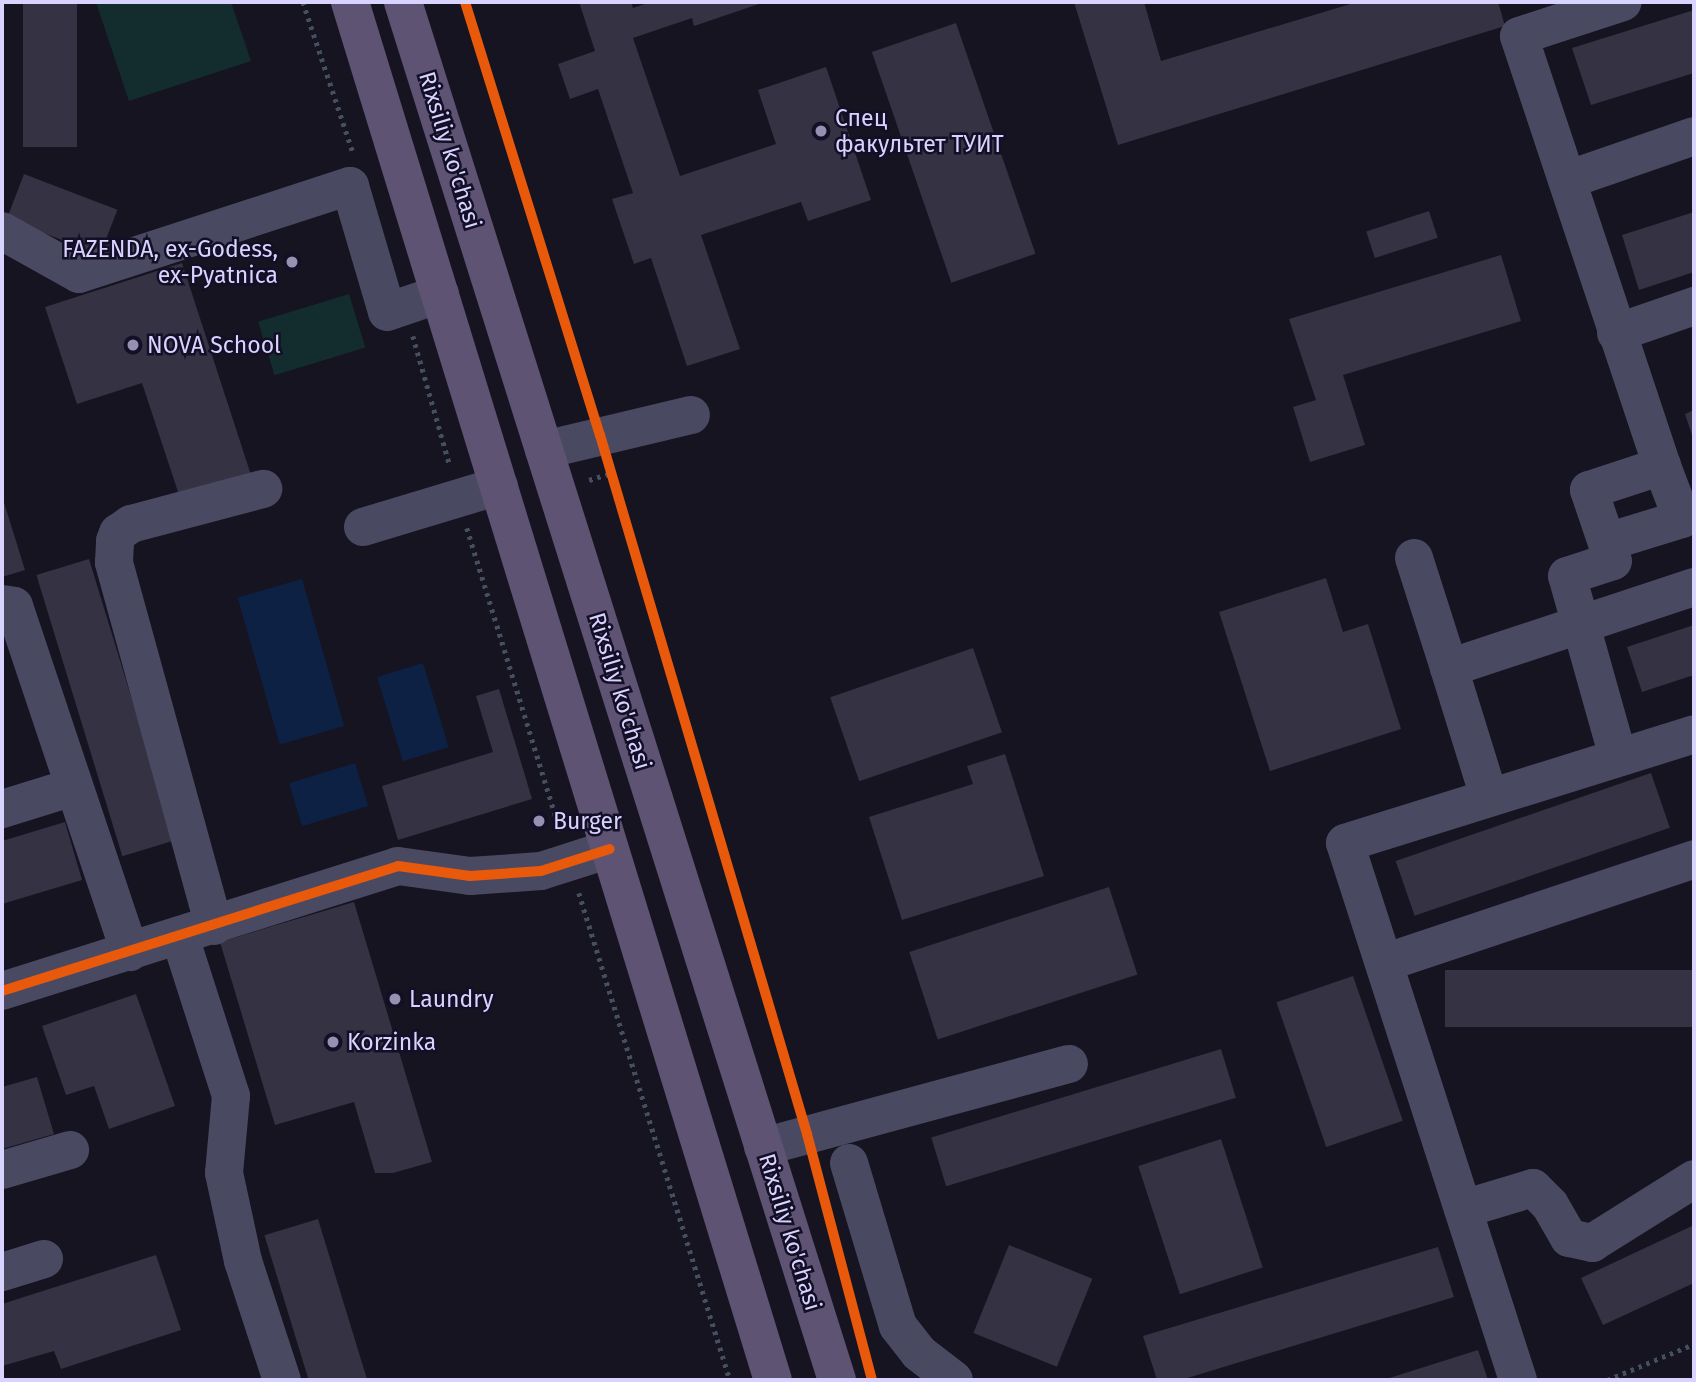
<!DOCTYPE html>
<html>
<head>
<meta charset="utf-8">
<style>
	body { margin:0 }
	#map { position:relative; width:1696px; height:1382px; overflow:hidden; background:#161421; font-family:"Fira Sans",sans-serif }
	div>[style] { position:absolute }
	.green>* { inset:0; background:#132c2d; transform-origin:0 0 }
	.water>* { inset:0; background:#0d2144; transform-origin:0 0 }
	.building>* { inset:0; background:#343243; transform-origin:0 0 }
	.path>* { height:4.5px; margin-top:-2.25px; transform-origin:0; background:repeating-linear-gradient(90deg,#44505f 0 3.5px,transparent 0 8.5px) }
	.minor>* { height:38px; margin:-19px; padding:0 19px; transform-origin:19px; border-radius:19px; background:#4a4962 }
	.major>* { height:38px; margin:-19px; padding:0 19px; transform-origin:19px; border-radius:19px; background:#5e5373 }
	.cycleway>* { height:10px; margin:-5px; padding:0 5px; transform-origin:5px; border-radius:5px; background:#e8590c }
	.dots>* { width:19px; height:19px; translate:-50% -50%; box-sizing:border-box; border:4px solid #130f26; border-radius:50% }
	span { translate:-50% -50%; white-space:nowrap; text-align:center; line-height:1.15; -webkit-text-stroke:5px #130f26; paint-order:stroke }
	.poi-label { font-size:23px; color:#d9d4ff }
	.left { translate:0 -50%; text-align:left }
	.right { translate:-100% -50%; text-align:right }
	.street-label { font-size:23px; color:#d9d4ff }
	.frame { position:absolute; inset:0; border:4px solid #d9d4ff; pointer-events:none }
</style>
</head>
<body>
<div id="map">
	<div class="green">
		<div style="clip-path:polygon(96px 2px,231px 2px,251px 61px,129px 101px)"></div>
		<div style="left:349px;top:294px;width:56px;height:95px;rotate:73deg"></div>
	</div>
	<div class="water">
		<div style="left:302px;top:579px;width:153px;height:67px;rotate:74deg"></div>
		<div style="left:423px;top:663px;width:88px;height:48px;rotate:73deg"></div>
		<div style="left:355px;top:763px;width:45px;height:69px;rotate:73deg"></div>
	</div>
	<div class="building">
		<div style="left:23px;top:2px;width:54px;height:145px"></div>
		<div style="clip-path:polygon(579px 2px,631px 2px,633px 8px,651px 2px,765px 2px,694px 26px,692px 18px,633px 38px,680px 176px,776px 144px,758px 90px,826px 67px,871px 200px,808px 221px,801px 202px,701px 235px,740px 349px,687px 366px,651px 258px,634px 264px,612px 199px,633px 193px,598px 89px,570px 99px,558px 64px,595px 51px)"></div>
		<div style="clip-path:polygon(1074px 2px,1144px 2px,1161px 61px,1357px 2px,1498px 2px,1505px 26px,1118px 145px)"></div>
		<div style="clip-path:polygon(1694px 10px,1694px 73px,1591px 105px,1572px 48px)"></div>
		<div style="left:956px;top:23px;width:244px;height:89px;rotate:71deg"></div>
		<div style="left:24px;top:174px;width:100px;height:48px;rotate:21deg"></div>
		<div style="left:1429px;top:211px;width:28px;height:66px;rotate:72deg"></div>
		<div style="clip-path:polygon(1694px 212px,1694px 272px,1639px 290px,1622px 235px)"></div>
		<div style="clip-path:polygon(1501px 255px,1521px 321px,1343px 375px,1365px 445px,1310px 462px,1293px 407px,1316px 400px,1289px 319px)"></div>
		<div style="clip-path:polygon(182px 263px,251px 475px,180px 498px,142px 383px,77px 404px,45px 307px)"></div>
		<div style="clip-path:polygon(1694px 410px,1694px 441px,1685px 414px)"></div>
		<div style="clip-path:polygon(2px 496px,25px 570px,2px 577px)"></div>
		<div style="left:89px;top:559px;width:294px;height:55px;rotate:73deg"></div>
		<div style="clip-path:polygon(1326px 578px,1343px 632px,1368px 624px,1401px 729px,1270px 771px,1219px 612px)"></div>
		<div style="clip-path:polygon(1694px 625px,1694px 675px,1642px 692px,1627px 647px)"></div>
		<div style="left:973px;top:648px;width:89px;height:151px;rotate:71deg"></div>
		<div style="clip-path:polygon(499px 689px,532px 799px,398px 840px,382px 786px,493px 752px,476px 696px)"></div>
		<div style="clip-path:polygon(1005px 754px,1044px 876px,902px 920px,869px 817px,973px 784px,967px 766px)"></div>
		<div style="left:1651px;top:773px;width:58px;height:270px;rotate:71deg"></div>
		<div style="clip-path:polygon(65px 822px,82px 880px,2px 904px,2px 841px)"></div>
		<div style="left:1109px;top:887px;width:92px;height:210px;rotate:72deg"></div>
		<div style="clip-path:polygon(354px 902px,432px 1162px,393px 1173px,375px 1173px,354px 1102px,275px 1125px,220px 942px)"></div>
		<div style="left:1694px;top:970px;width:57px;height:249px;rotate:90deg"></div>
		<div style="left:1353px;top:976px;width:153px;height:81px;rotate:71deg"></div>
		<div style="clip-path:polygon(136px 994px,175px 1106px,109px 1129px,94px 1086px,66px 1095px,42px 1026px)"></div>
		<div style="left:1221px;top:1049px;width:51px;height:303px;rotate:73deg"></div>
		<div style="clip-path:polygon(37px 1077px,54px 1134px,2px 1149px,2px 1087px)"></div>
		<div style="left:1221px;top:1139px;width:135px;height:87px;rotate:72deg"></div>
		<div style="left:318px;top:1219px;width:169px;height:56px;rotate:73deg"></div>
		<div style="clip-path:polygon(1694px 1225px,1694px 1283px,1603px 1325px,1581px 1278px)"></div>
		<div style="left:1009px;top:1245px;width:90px;height:95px;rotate:22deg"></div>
		<div style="clip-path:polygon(1438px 1247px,1454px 1297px,1181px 1380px,1157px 1380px,1143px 1336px)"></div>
		<div style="clip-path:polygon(156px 1255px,181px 1330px,61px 1369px,54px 1351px,2px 1366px,2px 1304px)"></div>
		<div style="clip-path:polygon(1478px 1350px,1488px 1380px,1383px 1380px)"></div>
	</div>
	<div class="path">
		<div style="left:303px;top:2px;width:161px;rotate:71.6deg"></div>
		<div style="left:465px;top:2px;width:421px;rotate:72.6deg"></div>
		<div style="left:413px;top:336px;width:135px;rotate:74.1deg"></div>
		<div style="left:611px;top:470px;width:659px;rotate:73.6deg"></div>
		<div style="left:589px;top:480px;width:24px;rotate:-17deg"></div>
		<div style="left:467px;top:528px;width:317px;rotate:72.9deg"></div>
		<div style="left:579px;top:893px;width:510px;rotate:72.77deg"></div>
		<div style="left:842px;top:1270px;width:29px;rotate:74deg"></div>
		<div style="left:1607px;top:1380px;width:94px;rotate:-22.5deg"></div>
	</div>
	<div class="minor">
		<div style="left:1567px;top:180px;width:134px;rotate:-19.1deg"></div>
		<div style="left:2px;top:231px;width:88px;rotate:29.2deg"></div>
		<div style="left:79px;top:274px;width:285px;rotate:-18deg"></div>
		<div style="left:350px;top:186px;width:131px;rotate:73.6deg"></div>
		<div style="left:387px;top:312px;width:56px;rotate:-18.8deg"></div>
		<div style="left:1616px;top:333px;width:83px;rotate:-19.1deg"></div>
		<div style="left:544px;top:450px;width:151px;rotate:-13.4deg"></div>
		<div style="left:363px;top:527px;width:142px;rotate:-16.8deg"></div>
		<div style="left:1607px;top:542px;width:78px;rotate:-17deg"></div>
		<div style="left:1682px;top:519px;width:57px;rotate:-110.7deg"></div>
		<div style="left:1414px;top:558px;width:115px;rotate:72.3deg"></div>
		<div style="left:2px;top:604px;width:12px;rotate:9deg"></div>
		<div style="left:14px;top:606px;width:365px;rotate:71.5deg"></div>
		<div style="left:1618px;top:757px;width:188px;rotate:-105.7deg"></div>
		<div style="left:1567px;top:576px;width:48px;rotate:-18.1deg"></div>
		<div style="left:1613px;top:561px;width:75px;rotate:-108.7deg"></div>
		<div style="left:1589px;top:490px;width:77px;rotate:-18.2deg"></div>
		<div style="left:1662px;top:466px;width:453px;rotate:-108.4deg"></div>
		<div style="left:1519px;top:36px;width:109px;rotate:-18.1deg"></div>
		<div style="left:1489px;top:797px;width:135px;rotate:-107.2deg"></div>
		<div style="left:1449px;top:668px;width:258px;rotate:-18.3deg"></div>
		<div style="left:2px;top:809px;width:74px;rotate:-17.2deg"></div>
		<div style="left:214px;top:926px;width:377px;rotate:-105.4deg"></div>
		<div style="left:114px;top:562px;width:21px;rotate:-87deg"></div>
		<div style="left:115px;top:541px;width:9px;rotate:-69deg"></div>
		<div style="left:118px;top:533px;width:16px;rotate:-35deg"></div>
		<div style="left:131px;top:524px;width:137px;rotate:-14.9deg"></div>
		<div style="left:180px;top:937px;width:167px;rotate:72.2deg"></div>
		<div style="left:231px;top:1096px;width:77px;rotate:95.2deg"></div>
		<div style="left:224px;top:1173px;width:90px;rotate:77.8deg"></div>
		<div style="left:243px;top:1261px;width:125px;rotate:71.9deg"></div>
		<div style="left:1384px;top:963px;width:327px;rotate:-18.5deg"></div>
		<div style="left:2px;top:991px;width:415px;rotate:-17.5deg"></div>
		<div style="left:398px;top:866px;width:73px;rotate:7.9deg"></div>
		<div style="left:470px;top:876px;width:71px;rotate:-4deg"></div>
		<div style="left:541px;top:871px;width:72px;rotate:-17.7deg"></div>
		<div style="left:763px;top:1147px;width:317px;rotate:-15.2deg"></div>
		<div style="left:849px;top:1163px;width:170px;rotate:73.3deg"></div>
		<div style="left:898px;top:1326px;width:34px;rotate:52deg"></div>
		<div style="left:919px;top:1353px;width:44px;rotate:37.6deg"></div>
		<div style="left:2px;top:1170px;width:71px;rotate:-16.4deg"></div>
		<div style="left:1463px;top:1209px;width:73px;rotate:-16.7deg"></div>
		<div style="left:1533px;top:1188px;width:24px;rotate:45deg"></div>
		<div style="left:1550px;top:1205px;width:38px;rotate:60deg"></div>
		<div style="left:1569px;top:1238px;width:24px;rotate:12deg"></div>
		<div style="left:1592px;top:1243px;width:120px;rotate:-32.1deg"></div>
		<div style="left:2px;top:1272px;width:44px;rotate:-17.2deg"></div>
		<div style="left:1518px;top:1380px;width:564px;rotate:-107.86deg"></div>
		<div style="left:1345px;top:843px;width:366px;rotate:-17.3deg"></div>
	</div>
	<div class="major">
		<div style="left:350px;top:2px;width:1441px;rotate:72.94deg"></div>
		<div style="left:403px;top:2px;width:1445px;rotate:72.52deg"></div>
	</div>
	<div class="cycleway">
		<div style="left:465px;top:2px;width:454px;rotate:72.7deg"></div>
		<div style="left:600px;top:435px;width:729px;rotate:73.5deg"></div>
		<div style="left:807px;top:1134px;width:254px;rotate:75.2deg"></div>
		<div style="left:2px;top:991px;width:415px;rotate:-17.5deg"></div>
		<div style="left:398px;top:866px;width:73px;rotate:7.9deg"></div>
		<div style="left:470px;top:876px;width:71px;rotate:-4deg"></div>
		<div style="left:541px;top:871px;width:72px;rotate:-17.7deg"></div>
	</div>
	<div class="dots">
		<div style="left:821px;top:131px;background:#9591b1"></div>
		<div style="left:292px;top:262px;background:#9591b1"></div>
		<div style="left:133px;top:345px;background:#9591b1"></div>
		<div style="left:539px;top:821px;background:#9591b1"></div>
		<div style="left:395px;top:999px;background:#9591b1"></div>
		<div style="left:333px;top:1042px;background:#9591b1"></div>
	</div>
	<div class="poi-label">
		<span class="left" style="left:835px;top:131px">Спец<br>факультет ТУИТ</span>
		<span class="right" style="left:278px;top:262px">FAZENDA, ex-Godess,<br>ex-Pyatnica</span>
		<span class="left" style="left:147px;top:345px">NOVA School</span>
		<span class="left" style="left:553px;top:821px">Burger</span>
		<span class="left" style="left:409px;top:999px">Laundry</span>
		<span class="left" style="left:347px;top:1042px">Korzinka</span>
	</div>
	<div class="street-label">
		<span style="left:450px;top:150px;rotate:73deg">Rixsiliy ko'chasi</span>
		<span style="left:620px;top:691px;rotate:73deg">Rixsiliy ko'chasi</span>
		<span style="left:790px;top:1232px;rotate:73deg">Rixsiliy ko'chasi</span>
	</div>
	<div class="frame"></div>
</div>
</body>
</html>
